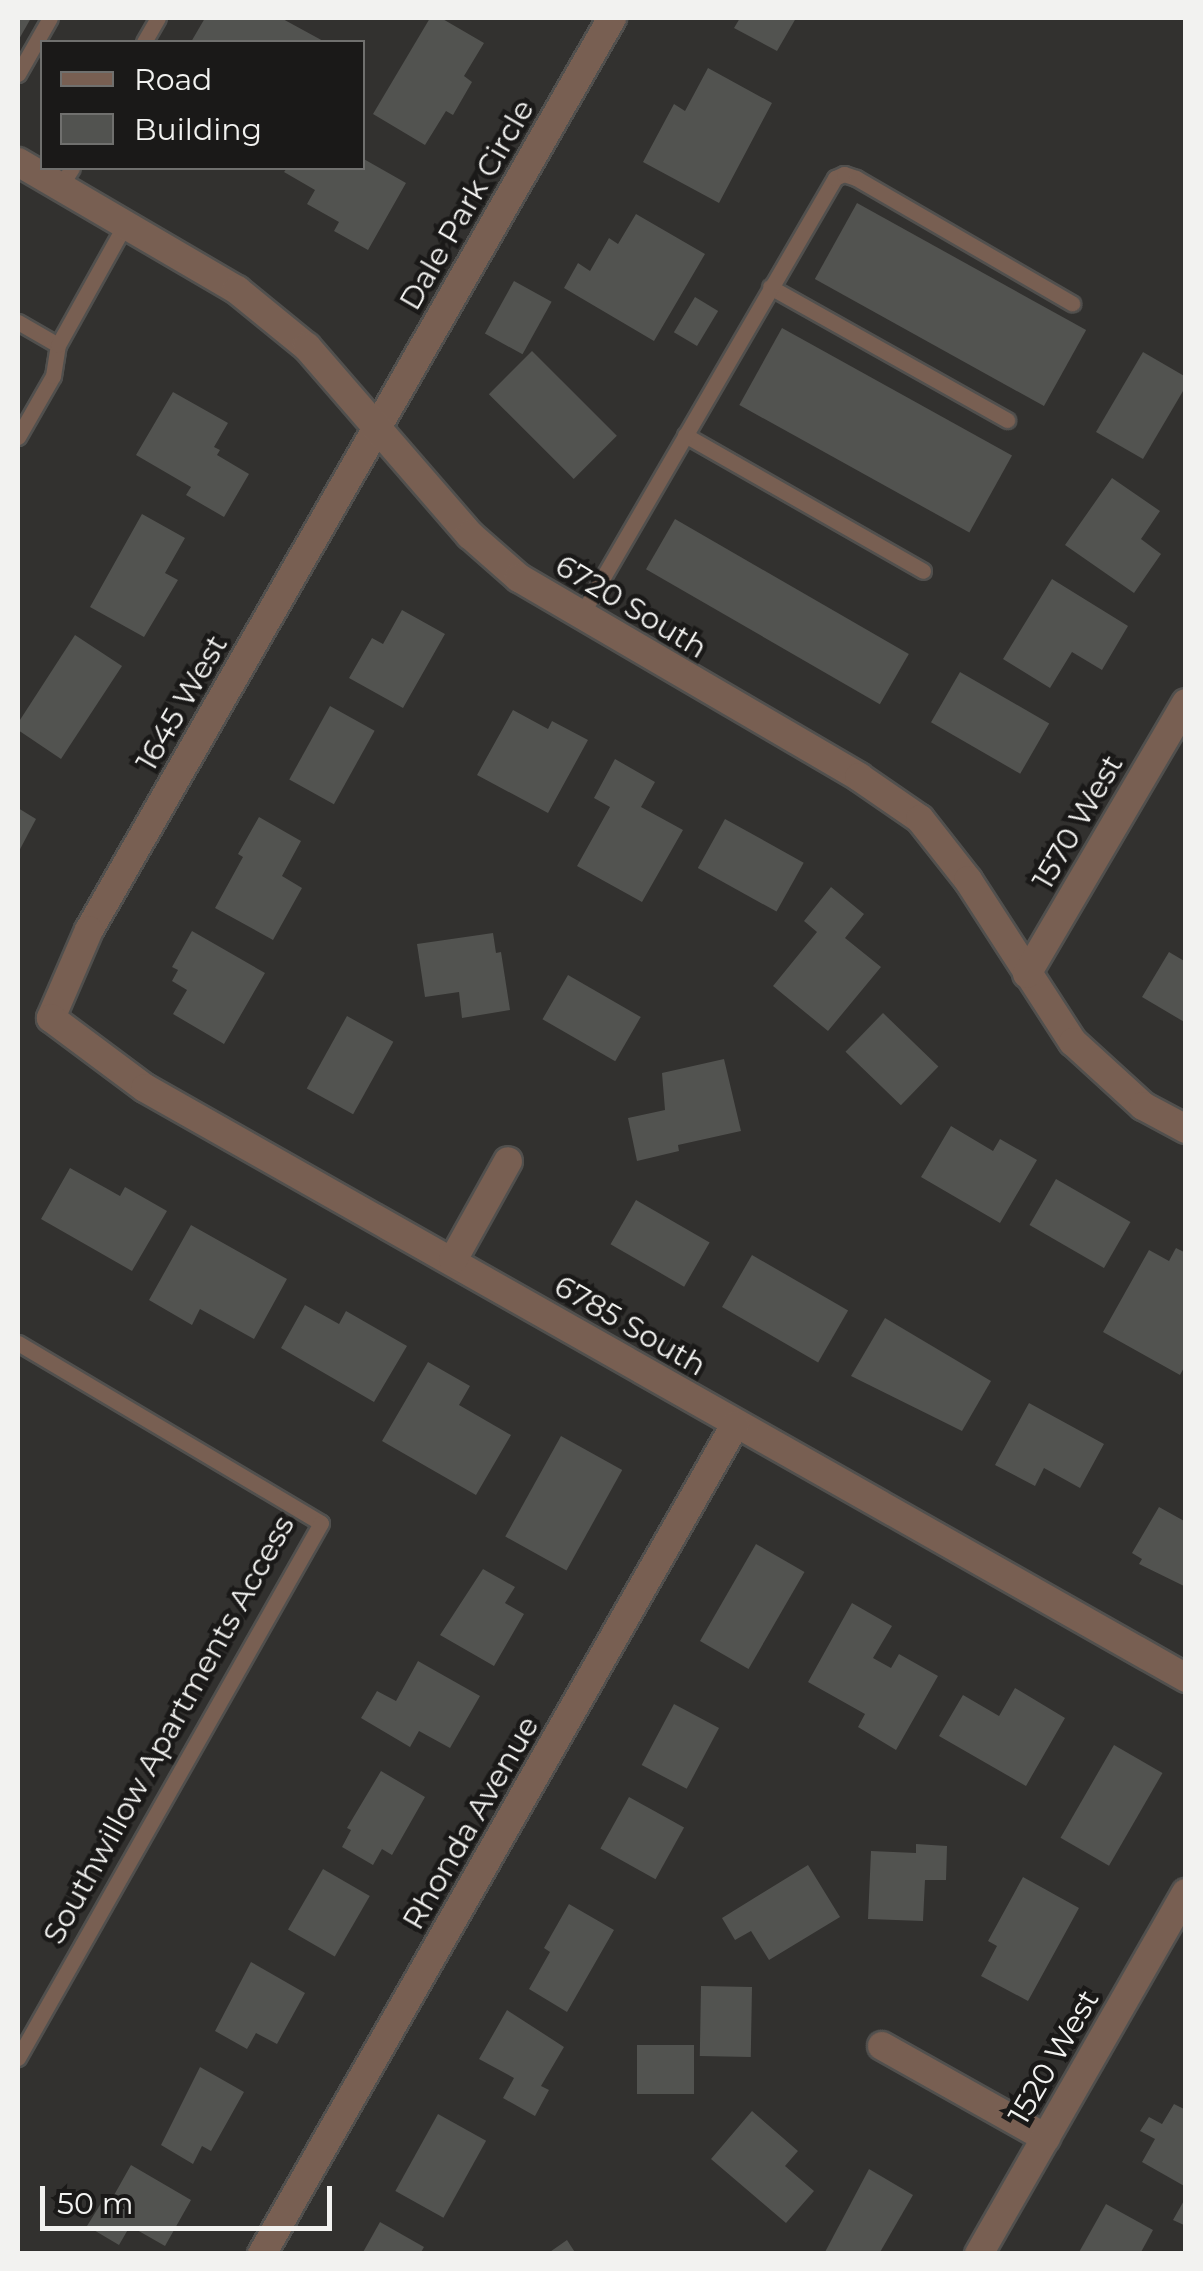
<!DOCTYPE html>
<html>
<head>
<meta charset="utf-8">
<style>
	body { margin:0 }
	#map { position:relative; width:1203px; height:2271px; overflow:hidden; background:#32312f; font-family:Montserrat,sans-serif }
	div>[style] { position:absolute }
	.building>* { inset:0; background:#525350; transform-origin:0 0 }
	.roads { filter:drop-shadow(2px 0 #51504e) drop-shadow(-2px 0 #51504e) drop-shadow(0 2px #51504e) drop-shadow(0 -2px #51504e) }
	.service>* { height:15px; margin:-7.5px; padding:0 7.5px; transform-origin:7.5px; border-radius:7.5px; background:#785f52 }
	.minor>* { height:28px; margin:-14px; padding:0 14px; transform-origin:14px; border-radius:14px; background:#785f52 }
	span { translate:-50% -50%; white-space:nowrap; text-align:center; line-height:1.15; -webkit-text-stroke:9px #1a1918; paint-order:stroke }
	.street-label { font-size:30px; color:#f2f2f0 }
	.frame { position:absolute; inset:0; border:20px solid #f2f2f0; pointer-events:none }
	.legend { position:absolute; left:40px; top:40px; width:325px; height:130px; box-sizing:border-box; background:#1a1918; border:2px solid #70706e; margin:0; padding:12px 18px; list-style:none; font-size:30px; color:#f2f2f0 }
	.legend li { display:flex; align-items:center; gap:20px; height:50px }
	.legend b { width:50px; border:2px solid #70706e }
	.scale { position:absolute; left:40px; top:2186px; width:292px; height:45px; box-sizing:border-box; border:5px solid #f2f2f0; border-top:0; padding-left:12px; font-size:30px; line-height:35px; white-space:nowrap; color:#f2f2f0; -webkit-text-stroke:8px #1a1918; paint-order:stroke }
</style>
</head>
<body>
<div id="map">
	<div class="building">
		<div style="clip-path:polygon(18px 18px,31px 18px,18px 41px)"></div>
		<div style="clip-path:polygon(205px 18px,281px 18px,325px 42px,191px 42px)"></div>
		<div style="clip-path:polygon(430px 18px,441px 18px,484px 43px,464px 76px,472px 82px,453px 115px,446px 111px,425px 145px,373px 114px)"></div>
		<div style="clip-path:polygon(740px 18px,796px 18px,777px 51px,734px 28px)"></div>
		<div style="clip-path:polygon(708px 68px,772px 103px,719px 203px,643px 162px,674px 104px,685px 111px)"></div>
		<div style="clip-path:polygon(362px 158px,406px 183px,368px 250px,334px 231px,339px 222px,307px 204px,315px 190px,284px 172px,287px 168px,362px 168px)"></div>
		<div style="left:857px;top:203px;width:262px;height:87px;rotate:29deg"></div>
		<div style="clip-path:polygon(636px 214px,705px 254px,654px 341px,564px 288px,578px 263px,590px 271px,609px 238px,618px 244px)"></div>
		<div style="left:514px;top:281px;width:43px;height:60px;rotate:29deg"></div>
		<div style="left:695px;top:297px;width:27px;height:41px;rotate:31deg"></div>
		<div style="left:782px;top:328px;width:263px;height:88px;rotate:29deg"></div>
		<div style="left:532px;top:351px;width:120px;height:61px;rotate:45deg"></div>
		<div style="clip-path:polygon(1143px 352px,1186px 377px,1186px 386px,1143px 459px,1096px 432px)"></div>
		<div style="clip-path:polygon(173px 392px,228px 423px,214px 447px,220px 450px,217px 455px,249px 474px,224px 517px,186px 495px,191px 487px,136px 455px)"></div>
		<div style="clip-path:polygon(1112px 478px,1160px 511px,1141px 539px,1161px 554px,1134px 593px,1065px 545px)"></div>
		<div style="clip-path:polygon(142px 514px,185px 538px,165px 573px,178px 580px,144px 637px,90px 607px)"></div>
		<div style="left:675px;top:519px;width:270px;height:58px;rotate:30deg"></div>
		<div style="clip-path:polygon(1052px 579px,1128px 626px,1102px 670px,1072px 652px,1050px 688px,1003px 659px)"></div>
		<div style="clip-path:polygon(402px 610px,445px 634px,403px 708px,349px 678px,372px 638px,383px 644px)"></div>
		<div style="clip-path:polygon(75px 635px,122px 666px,61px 759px,18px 730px,18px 723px)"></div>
		<div style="left:960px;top:672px;width:103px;height:58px;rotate:30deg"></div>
		<div style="left:330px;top:706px;width:51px;height:84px;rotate:29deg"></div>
		<div style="clip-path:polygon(513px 710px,548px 729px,552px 721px,588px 740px,548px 813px,477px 775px)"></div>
		<div style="clip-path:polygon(615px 759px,655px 782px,641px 807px,683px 830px,642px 902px,577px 866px,610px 807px,594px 798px)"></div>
		<div style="clip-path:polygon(18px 808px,36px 819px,18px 853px)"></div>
		<div style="clip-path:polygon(259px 817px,301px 841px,282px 876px,302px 888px,273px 940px,215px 908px,243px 857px,238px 854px)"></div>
		<div style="left:725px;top:819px;width:90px;height:56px;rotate:29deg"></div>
		<div style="clip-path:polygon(831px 887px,864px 914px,845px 938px,881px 967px,828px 1031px,773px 986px,817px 932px,804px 921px)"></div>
		<div style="clip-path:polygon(192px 931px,265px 973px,224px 1044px,173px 1014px,187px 990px,172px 981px,178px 970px,172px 967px)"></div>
		<div style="clip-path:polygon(493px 933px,496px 953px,501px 952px,510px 1010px,462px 1018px,459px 992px,425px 997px,417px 944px)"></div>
		<div style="clip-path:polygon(1169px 952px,1186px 962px,1186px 1023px,1142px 997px)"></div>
		<div style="left:568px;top:975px;width:84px;height:51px;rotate:30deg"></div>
		<div style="left:883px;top:1013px;width:77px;height:54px;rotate:44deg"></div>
		<div style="left:347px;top:1016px;width:53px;height:83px;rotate:29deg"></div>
		<div style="clip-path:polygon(724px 1059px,741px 1131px,678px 1145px,679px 1151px,637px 1161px,628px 1118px,665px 1110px,662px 1073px)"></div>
		<div style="clip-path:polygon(951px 1126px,993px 1151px,1000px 1139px,1037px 1160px,1000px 1223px,921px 1177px)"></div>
		<div style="clip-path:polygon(70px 1168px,120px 1196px,125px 1187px,167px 1211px,132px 1271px,41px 1219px)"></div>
		<div style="left:1056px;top:1179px;width:86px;height:53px;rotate:30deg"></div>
		<div style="left:636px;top:1200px;width:85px;height:51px;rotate:30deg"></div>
		<div style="clip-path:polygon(191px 1225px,287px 1279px,254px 1339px,200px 1309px,192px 1325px,149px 1300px)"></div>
		<div style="clip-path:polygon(1176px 1248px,1186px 1253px,1186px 1364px,1180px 1375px,1103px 1332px,1149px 1250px,1169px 1261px)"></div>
		<div style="left:752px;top:1255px;width:111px;height:60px;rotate:30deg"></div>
		<div style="clip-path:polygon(305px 1305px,339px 1324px,346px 1311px,407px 1346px,374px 1402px,281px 1348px)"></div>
		<div style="clip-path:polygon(885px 1318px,991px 1381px,962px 1431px,851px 1376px)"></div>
		<div style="clip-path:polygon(428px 1362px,470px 1386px,459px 1405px,511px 1435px,476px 1495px,382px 1441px)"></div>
		<div style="clip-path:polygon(1029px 1403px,1104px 1444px,1080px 1488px,1044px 1468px,1035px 1486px,995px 1465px)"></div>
		<div style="left:561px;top:1436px;width:70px;height:115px;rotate:29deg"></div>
		<div style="clip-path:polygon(1159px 1507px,1186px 1522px,1186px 1587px,1139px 1564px,1142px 1559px,1132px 1553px)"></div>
		<div style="left:756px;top:1544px;width:56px;height:112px;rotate:30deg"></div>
		<div style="clip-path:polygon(483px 1569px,515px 1587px,505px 1603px,524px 1614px,494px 1666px,440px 1635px)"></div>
		<div style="clip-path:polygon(852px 1603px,892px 1626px,873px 1658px,891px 1668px,899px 1654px,938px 1676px,896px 1750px,858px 1727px,865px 1714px,808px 1682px)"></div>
		<div style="clip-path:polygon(418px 1661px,480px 1696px,450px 1748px,419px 1731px,410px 1747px,361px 1718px,377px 1691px,396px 1701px)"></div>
		<div style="clip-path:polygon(1015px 1688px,1065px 1718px,1026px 1786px,939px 1736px,963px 1695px,999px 1716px)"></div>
		<div style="left:674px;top:1704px;width:51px;height:69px;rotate:28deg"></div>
		<div style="left:1114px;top:1745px;width:56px;height:107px;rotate:30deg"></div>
		<div style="clip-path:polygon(381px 1771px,425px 1797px,392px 1855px,382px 1849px,373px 1865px,342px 1847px,351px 1830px,347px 1828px)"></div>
		<div style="left:629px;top:1797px;width:63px;height:59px;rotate:29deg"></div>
		<div style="clip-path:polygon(916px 1844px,947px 1846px,946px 1880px,925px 1880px,923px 1921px,868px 1919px,871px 1851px,916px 1853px)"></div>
		<div style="clip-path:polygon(808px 1865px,840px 1917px,769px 1960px,751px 1931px,735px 1940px,722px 1918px)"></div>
		<div style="left:323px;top:1869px;width:54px;height:70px;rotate:30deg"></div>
		<div style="clip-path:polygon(1023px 1877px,1079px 1908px,1028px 2001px,981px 1976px,997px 1946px,988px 1941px)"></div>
		<div style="clip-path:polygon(569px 1904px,614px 1930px,567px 2012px,529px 1989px,550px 1952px,544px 1948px)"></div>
		<div style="clip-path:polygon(251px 1962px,305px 1993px,277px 2044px,256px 2033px,247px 2049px,215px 2031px)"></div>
		<div style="left:701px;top:1986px;width:51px;height:70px;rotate:1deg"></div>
		<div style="clip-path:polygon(507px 2010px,564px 2047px,541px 2086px,549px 2090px,535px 2116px,503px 2098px,514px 2078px,479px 2059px)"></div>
		<div style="left:637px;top:2045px;width:57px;height:49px"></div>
		<div style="clip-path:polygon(200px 2067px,244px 2092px,211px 2151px,202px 2146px,193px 2164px,161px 2145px)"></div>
		<div style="clip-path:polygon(1174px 2104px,1186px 2110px,1186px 2187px,1142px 2162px,1155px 2139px,1140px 2131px,1149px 2117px,1162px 2124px)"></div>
		<div style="clip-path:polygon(752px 2111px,798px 2151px,785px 2166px,814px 2191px,786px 2223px,711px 2159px)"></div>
		<div style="left:438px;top:2114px;width:55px;height:88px;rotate:29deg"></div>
		<div style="clip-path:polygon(131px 2165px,191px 2200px,165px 2246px,130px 2226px,119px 2245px,87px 2226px,103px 2200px,109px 2204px)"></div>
		<div style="clip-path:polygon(869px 2169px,913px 2195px,879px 2254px,824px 2254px)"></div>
		<div style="clip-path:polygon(1186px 2197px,1186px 2226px,1173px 2220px)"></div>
		<div style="clip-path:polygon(1106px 2204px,1153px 2230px,1140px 2254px,1078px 2254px)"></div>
		<div style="clip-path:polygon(380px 2222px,424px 2247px,420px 2254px,362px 2254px)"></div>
		<div style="clip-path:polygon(567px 2240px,576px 2254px,547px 2254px)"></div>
	</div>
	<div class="roads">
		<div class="service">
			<div style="left:144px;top:42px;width:28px;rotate:-60deg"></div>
			<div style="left:18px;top:74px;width:64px;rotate:-60.3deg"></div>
			<div style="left:60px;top:187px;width:22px;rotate:-58deg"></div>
			<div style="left:770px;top:287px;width:272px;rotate:29.3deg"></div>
			<div style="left:18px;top:322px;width:46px;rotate:29.9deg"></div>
			<div style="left:685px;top:435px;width:274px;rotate:29.7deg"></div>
			<div style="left:18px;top:437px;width:70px;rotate:-60.2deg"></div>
			<div style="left:53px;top:376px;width:31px;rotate:-81deg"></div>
			<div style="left:58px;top:345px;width:140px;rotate:-60.9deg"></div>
			<div style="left:580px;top:617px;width:508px;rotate:-59.85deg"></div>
			<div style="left:835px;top:178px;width:10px;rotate:-24deg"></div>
			<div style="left:844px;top:174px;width:13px;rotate:18deg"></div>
			<div style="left:856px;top:178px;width:250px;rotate:30.1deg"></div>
			<div style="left:18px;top:1343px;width:352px;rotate:30.7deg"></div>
			<div style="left:321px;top:1523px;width:615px;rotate:119.53deg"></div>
		</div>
		<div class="minor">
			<div style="left:612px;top:18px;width:1051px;rotate:119.83deg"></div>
			<div style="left:89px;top:930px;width:96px;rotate:113.4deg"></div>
			<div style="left:51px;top:1018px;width:117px;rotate:36.7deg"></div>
			<div style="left:145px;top:1088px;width:1197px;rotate:29.54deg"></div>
			<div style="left:18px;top:162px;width:254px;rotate:30.3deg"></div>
			<div style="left:237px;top:290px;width:90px;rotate:39.2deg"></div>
			<div style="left:307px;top:347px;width:249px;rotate:49.1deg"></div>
			<div style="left:470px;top:535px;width:65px;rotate:41.3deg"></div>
			<div style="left:519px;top:578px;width:394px;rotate:30.3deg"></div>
			<div style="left:859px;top:777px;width:74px;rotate:34.5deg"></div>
			<div style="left:920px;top:819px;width:78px;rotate:51.8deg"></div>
			<div style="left:968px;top:880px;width:193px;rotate:57.1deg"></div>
			<div style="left:1073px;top:1042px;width:95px;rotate:42.4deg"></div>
			<div style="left:1143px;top:1106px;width:49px;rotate:28.1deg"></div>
			<div style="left:1027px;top:974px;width:314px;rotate:-59.6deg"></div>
			<div style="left:453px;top:1260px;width:113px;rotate:-60.9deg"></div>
			<div style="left:882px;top:2046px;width:188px;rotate:29.3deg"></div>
			<div style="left:262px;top:2254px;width:954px;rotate:-60.29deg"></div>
			<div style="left:979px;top:2254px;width:416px;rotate:-60.2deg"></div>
		</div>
	</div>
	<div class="street-label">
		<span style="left:467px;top:205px;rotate:-60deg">Dale Park Circle</span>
		<span style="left:631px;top:607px;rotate:31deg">6720 South</span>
		<span style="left:182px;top:703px;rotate:-60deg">1645 West</span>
		<span style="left:1078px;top:822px;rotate:-60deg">1570 West</span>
		<span style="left:630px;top:1326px;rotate:30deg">6785 South</span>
		<span style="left:169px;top:1730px;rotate:-61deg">Southwillow Apartments Access</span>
		<span style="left:471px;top:1823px;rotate:-60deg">Rhonda Avenue</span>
		<span style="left:1054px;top:2057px;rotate:-60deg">1520 West</span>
	</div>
	<div class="frame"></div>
	<ul class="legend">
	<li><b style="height:12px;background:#785f52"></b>Road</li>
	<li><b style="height:28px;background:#525350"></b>Building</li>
	</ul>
	<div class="scale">50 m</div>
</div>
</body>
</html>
